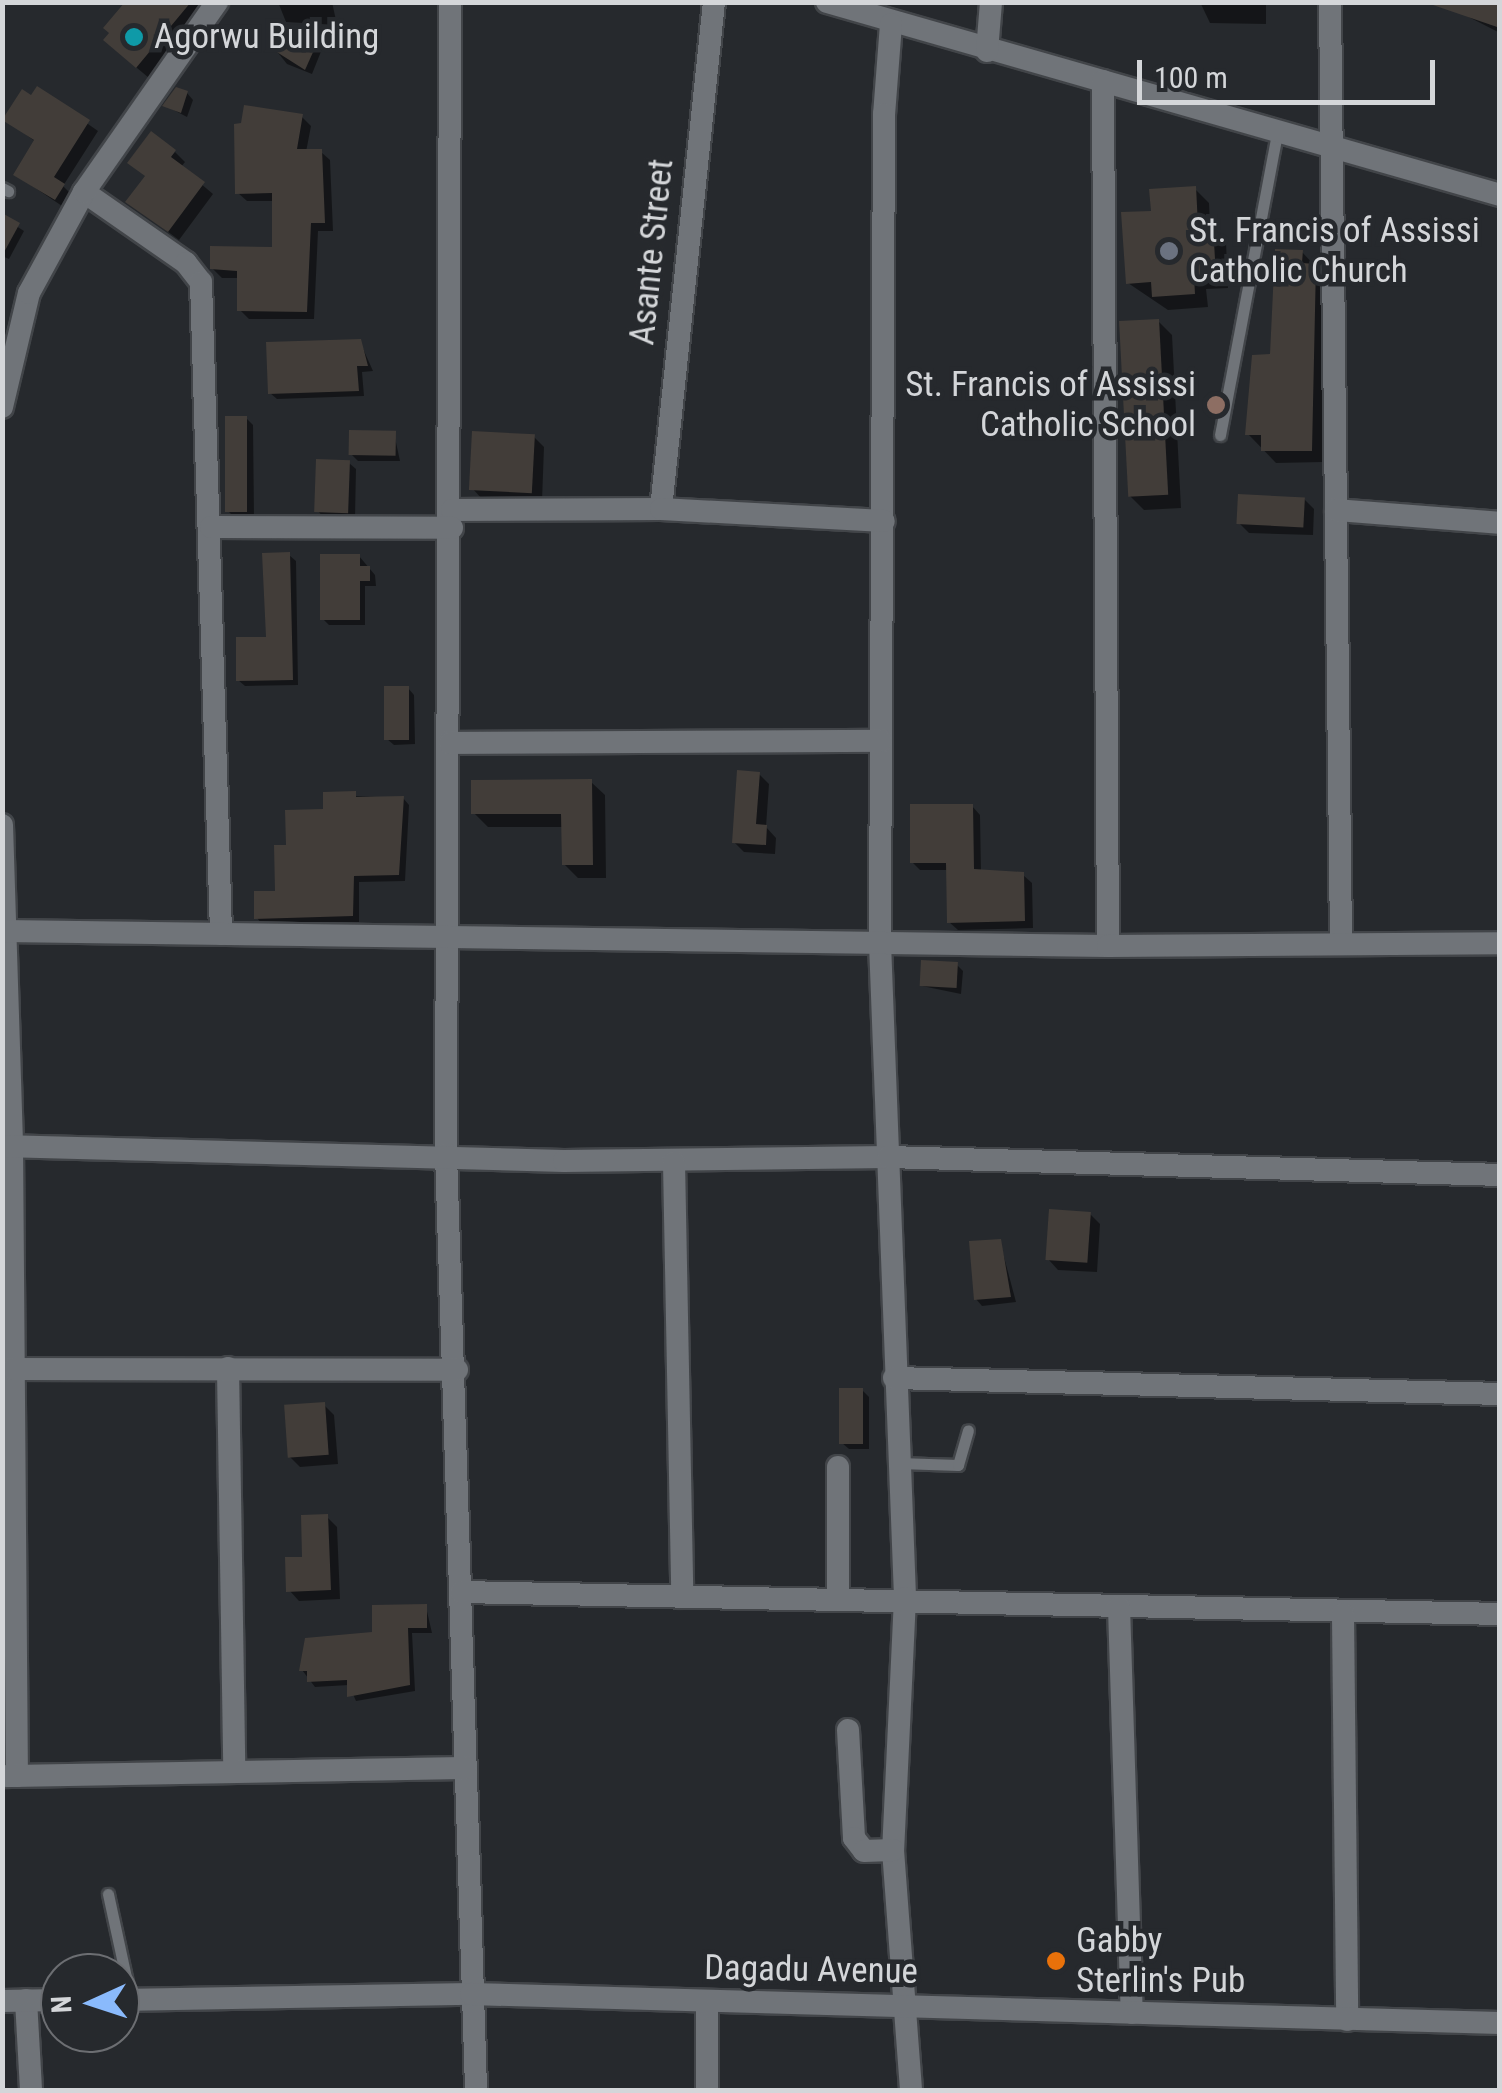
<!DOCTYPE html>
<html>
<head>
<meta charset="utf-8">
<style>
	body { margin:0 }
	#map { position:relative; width:1502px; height:2093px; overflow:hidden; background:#26292d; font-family:"Roboto Condensed",sans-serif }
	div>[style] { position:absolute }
	.shadow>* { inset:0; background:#0007 }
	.building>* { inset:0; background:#423d39; transform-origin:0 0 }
	.roads { filter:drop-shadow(2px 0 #424549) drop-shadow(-2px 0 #424549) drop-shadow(0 2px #424549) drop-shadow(0 -2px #424549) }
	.lane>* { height:11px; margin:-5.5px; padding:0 5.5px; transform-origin:5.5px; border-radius:5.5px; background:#707479 }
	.street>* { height:22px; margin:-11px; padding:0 11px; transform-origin:11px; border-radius:11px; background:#707479 }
	.dots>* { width:28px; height:28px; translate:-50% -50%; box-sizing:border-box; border:5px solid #26292d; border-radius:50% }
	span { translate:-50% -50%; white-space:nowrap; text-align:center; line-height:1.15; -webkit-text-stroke:9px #26292d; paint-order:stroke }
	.poi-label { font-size:35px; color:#d4d6d9 }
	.left { translate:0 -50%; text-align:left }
	.right { translate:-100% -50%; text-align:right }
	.street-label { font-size:35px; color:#d4d6d9 }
	.frame { position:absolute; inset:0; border:5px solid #d4d6d9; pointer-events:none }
	.north { position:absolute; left:40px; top:1953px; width:100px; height:100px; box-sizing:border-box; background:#26292d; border:2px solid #6c6e72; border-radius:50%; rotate:267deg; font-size:28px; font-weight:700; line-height:40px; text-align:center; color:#d4d6d9 }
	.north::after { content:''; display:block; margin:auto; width:35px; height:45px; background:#8abafc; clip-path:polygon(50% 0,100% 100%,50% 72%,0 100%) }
	.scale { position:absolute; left:1137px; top:60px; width:298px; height:45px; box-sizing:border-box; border:5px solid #d4d6d9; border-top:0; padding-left:12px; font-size:30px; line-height:35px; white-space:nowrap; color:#d4d6d9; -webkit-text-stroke:8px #26292d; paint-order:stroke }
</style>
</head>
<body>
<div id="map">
	<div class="shadow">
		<div style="clip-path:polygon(128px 2px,199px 2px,206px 10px,149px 78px,118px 52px)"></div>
		<div style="clip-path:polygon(278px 2px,332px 2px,337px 25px,286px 22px)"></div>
		<div style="clip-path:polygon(1200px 2px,1266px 2px,1266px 24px,1210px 23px)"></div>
		<div style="clip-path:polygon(1500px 2px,1500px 33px,1459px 12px)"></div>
		<div style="clip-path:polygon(316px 43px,322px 49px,312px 74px,287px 64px,275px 49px)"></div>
		<div style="clip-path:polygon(38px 89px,98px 131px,63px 186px,72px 195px,65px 208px,16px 175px,36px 142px,6px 120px)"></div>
		<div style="clip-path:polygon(187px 93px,193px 100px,187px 117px,166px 106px)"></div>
		<div style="clip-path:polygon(302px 117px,311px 126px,306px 152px,321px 152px,330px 160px,333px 231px,318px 231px,314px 319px,249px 319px,240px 310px,240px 278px,222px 278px,213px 269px,274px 249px,274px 201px,247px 201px,238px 193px)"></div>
		<div style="clip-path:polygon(175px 152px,185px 162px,181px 167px,213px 194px,179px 240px,128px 202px)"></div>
		<div style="clip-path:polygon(1195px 189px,1209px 203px,1210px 227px,1226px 242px,1228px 288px,1206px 289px,1208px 307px,1168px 310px,1128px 283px)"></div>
		<div style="clip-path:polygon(2px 217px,24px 231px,9px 259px,2px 256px)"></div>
		<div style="clip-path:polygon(1302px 252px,1327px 279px,1323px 462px,1276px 463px,1248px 434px)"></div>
		<div style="clip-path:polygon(1158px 321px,1172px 335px,1181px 508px,1144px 510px,1130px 496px)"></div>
		<div style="clip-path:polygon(360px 342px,373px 371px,362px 372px,364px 396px,277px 399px,270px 393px)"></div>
		<div style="clip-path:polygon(246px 418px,253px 425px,254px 517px,234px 517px,228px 511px)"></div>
		<div style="clip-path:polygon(394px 433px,400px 461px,358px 461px,351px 454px)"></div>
		<div style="clip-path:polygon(534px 437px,544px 447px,542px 501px,482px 499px,472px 488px)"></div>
		<div style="clip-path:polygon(349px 463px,356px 469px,355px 518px,324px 518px,318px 511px)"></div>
		<div style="clip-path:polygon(1304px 499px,1314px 509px,1313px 535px,1249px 533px,1239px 523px)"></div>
		<div style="clip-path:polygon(289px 555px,296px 561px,298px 685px,245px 686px,238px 680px,268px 639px)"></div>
		<div style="clip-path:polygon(359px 556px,375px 575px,376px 586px,365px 586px,365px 625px,329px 625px,323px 619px)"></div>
		<div style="clip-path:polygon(408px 688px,414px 695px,415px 744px,394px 745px,387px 739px)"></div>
		<div style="clip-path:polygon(759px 774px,769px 784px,766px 827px,776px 838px,775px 854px,744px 852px,734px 842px)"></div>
		<div style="clip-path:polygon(591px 782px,605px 795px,606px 878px,578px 878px,564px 864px,564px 827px,488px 827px,474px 813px)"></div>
		<div style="clip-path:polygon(325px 795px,403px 798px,409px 805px,405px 881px,359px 882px,359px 922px,263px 925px,257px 918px,278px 894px,288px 847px,326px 812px)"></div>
		<div style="clip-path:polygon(972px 806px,980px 815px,981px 872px,1023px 875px,1032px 883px,1033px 928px,958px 930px,949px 922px,948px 870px,920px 870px,912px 862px)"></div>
		<div style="clip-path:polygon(957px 965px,963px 971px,961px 994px,922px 986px)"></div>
		<div style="clip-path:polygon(1090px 1214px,1100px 1224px,1097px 1272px,1058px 1270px,1048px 1259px)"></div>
		<div style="clip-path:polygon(1000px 1242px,1016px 1302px,982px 1306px,976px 1299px)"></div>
		<div style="clip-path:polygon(862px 1390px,869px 1397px,869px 1449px,849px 1449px,842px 1443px)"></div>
		<div style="clip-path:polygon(324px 1405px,334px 1415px,338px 1464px,300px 1467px,290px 1457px)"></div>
		<div style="clip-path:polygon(327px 1517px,337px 1527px,340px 1599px,299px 1601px,289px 1590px)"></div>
		<div style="clip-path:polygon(426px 1607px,432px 1633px,412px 1633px,415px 1691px,356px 1701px,349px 1685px,315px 1687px,302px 1670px)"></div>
	</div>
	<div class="building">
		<div style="clip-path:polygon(125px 2px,191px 2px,136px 68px,103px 40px,109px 33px,103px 28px)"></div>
		<div style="clip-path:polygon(1434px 2px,1500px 2px,1500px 28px,1433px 5px)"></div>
		<div style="clip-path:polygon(282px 26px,318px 41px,305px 70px,272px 49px)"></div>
		<div style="clip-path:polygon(37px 86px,90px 120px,54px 177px,65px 184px,55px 200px,13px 175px,34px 140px,2px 120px,22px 89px,31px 95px)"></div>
		<div style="clip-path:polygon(176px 87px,188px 91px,181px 113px,162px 106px)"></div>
		<div style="clip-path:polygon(244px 105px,303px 114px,297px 149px,322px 149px,325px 223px,311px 223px,307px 312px,237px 311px,237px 271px,210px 269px,210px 246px,272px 247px,272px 193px,235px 194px,234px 124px,241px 123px)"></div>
		<div style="clip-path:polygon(151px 131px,176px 150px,171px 157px,205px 182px,168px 232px,125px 202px,145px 176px,127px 163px)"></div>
		<div style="clip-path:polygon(1196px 186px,1198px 226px,1213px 226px,1216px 275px,1194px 276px,1195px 294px,1152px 297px,1151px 282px,1126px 284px,1121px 212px,1151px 211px,1149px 189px)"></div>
		<div style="clip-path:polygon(2px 213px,20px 223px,2px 256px)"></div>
		<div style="clip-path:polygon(1275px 249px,1303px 250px,1302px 263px,1316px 264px,1312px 451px,1261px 451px,1261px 435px,1245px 435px,1252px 355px,1270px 354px)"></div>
		<div style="left:1159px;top:319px;width:176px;height:40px;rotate:87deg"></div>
		<div style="clip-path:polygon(361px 339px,368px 366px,357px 366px,359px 391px,268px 394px,266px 342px)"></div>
		<div style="left:225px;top:416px;width:22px;height:96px"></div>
		<div style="left:349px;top:430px;width:47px;height:25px;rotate:1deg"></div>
		<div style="left:472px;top:431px;width:63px;height:59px;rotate:3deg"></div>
		<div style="left:316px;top:459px;width:34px;height:53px;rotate:2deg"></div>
		<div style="left:1238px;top:494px;width:67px;height:30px;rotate:3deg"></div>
		<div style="clip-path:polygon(290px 552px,293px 680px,236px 681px,236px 637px,266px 637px,262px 553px)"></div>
		<div style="clip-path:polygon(320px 554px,360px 554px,360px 566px,370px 566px,370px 581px,360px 581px,360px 620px,320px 620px)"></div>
		<div style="left:384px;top:686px;width:25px;height:54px"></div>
		<div style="clip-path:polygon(737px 770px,760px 772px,756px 824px,767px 825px,766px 845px,732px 843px)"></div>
		<div style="clip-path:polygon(592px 779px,593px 865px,562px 865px,561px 814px,471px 814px,471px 780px)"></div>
		<div style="clip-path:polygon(356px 791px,356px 797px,404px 796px,399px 875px,354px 876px,353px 916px,254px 919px,254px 891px,275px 891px,274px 845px,286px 845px,285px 810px,323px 809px,323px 792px)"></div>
		<div style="clip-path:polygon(910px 804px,973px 804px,974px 869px,1024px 872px,1025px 921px,947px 923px,946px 863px,910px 863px)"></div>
		<div style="left:921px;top:960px;width:37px;height:26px;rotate:3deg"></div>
		<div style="left:1049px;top:1209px;width:42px;height:51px;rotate:4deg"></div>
		<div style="clip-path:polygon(1001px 1239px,1011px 1297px,974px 1300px,969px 1241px)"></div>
		<div style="left:839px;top:1388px;width:24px;height:56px"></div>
		<div style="left:325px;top:1402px;width:53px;height:41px;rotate:86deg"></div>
		<div style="clip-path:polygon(328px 1514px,331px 1590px,286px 1592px,285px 1557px,302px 1557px,301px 1515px)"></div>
		<div style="clip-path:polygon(427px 1604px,427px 1628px,408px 1628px,410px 1685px,347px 1697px,347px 1680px,307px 1682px,307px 1671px,299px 1671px,305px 1638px,372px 1632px,372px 1605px)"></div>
	</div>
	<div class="roads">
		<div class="lane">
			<div style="left:2px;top:188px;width:7px;rotate:27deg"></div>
			<div style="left:1220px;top:435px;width:311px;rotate:-79.3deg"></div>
			<div style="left:899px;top:1463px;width:59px;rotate:1.9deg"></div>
			<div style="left:958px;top:1465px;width:36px;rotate:-74deg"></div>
			<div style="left:108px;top:1894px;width:108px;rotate:77.8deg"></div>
		</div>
		<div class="street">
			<div style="left:450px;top:2px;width:1152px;rotate:90.2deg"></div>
			<div style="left:446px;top:1154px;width:936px;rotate:88.16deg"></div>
			<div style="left:827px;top:2px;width:700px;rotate:16deg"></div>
			<div style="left:1330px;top:2px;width:942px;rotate:89.33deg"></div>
			<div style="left:891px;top:24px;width:90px;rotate:94.4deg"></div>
			<div style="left:884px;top:114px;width:829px;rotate:90.28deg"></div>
			<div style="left:880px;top:943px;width:655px;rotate:87.81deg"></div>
			<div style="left:905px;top:1598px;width:252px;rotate:92.7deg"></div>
			<div style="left:893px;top:1850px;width:241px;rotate:85.7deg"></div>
			<div style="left:987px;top:51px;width:49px;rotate:-85.3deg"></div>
			<div style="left:1103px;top:81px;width:865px;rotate:89.67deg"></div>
			<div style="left:84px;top:192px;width:124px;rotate:34.8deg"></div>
			<div style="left:186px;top:263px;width:24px;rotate:52deg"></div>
			<div style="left:201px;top:282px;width:652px;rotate:88.24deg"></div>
			<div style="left:2px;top:407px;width:117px;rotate:-76.7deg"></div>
			<div style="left:29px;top:293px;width:115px;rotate:-61.4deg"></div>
			<div style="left:84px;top:192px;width:232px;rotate:-55deg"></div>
			<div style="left:661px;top:509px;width:510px;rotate:-84.03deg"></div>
			<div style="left:452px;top:510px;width:209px;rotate:-0.3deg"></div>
			<div style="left:661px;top:509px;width:223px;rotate:3.1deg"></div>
			<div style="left:1336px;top:510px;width:165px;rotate:4.5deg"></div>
			<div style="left:211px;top:527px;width:241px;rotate:0.2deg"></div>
			<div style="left:450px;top:743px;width:431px;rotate:-0.3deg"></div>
			<div style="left:2px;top:825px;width:321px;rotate:88.2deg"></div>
			<div style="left:12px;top:1146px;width:630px;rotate:89.55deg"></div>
			<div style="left:4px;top:931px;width:1104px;rotate:0.78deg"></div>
			<div style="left:1108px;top:946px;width:392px;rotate:-0.4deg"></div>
			<div style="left:2px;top:1146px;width:562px;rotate:1.53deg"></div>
			<div style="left:564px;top:1161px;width:324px;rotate:-0.7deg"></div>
			<div style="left:888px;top:1157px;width:612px;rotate:1.68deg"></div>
			<div style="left:674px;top:1162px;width:435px;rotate:88.9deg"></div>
			<div style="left:228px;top:1368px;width:404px;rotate:89.1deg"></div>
			<div style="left:13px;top:1369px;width:444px;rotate:0.1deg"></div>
			<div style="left:894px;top:1378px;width:606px;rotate:1.51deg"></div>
			<div style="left:838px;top:1467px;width:128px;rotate:90deg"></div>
			<div style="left:461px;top:1592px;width:1039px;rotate:1.21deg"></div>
			<div style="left:1119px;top:1607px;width:406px;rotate:88.2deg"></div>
			<div style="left:1343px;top:1614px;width:406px;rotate:89.4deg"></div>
			<div style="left:848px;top:1730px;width:108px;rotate:86.8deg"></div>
			<div style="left:854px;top:1838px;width:16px;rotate:52deg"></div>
			<div style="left:864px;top:1851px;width:29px;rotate:-2deg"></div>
			<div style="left:6px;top:1776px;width:460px;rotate:-1deg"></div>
			<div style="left:26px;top:2000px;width:90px;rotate:86.8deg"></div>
			<div style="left:120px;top:2000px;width:351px;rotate:-1deg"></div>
			<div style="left:471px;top:1994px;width:1029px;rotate:1.61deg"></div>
			<div style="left:2px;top:2001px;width:58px;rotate:-1deg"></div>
			<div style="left:707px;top:2004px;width:86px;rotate:90deg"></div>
		</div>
	</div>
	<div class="dots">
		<div style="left:134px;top:37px;background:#0f9aa8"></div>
		<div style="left:1169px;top:251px;background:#6b7280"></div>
		<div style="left:1216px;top:405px;background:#8d6e63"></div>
		<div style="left:1056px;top:1961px;background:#e8710a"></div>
	</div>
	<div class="poi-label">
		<span class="left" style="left:154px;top:37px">Agorwu Building</span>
		<span class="left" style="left:1189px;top:251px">St. Francis of Assissi<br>Catholic Church</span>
		<span class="right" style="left:1196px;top:405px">St. Francis of Assissi<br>Catholic School</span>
		<span class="left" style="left:1076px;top:1961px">Gabby<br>Sterlin's Pub</span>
	</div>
	<div class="street-label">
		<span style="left:652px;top:252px;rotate:-84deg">Asante Street</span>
		<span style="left:811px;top:1970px;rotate:1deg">Dagadu Avenue</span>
	</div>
	<div class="frame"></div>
	<div class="north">N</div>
	<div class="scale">100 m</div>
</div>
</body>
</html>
